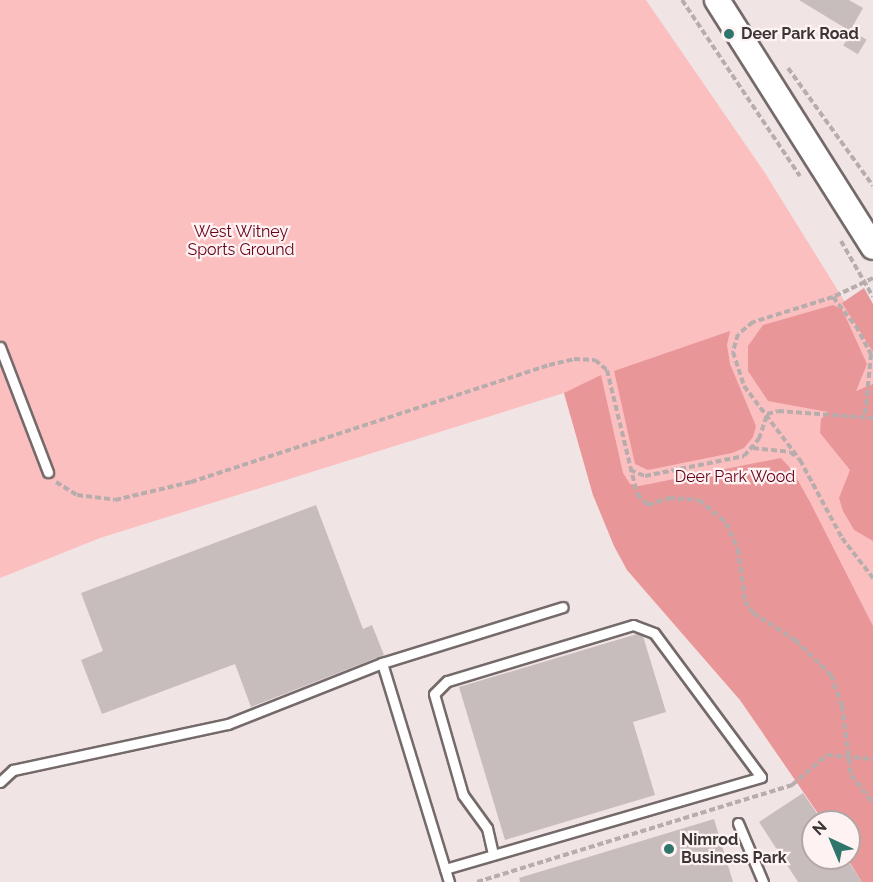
<!DOCTYPE html>
<html>
<head>
<meta charset="utf-8">
<style>
	body { margin:0 }
	#map { position:relative; width:873px; height:882px; overflow:hidden; background:#f0e4e4; font-family:Raleway,sans-serif }
	div>[style] { position:absolute }
	.green>* { inset:0; background:#fcbfc0 }
	.forest>* { inset:0; background:#e99698 }
	.building>* { inset:0; background:#c8bdbd; transform-origin:0 0 }
	.path>* { height:4px; margin-top:-2px; transform-origin:0; background:repeating-linear-gradient(90deg,#b7adad 0 6px,transparent 0 9px) }
	.roads { filter:drop-shadow(2px 0 #756a6a) drop-shadow(-2px 0 #756a6a) drop-shadow(0 2px #756a6a) drop-shadow(0 -2px #756a6a) }
	.service>* { height:9px; margin:-4.5px; padding:0 4.5px; transform-origin:4.5px; border-radius:4.5px; background:#fff }
	.tertiary>* { height:24px; margin:-12px; padding:0 12px; transform-origin:12px; border-radius:12px; background:#fff }
	.dots>* { width:16px; height:16px; translate:-50% -50%; box-sizing:border-box; border:3px solid #fef2f2; border-radius:50% }
	span { translate:-50% -50%; white-space:nowrap; text-align:center; line-height:1.15; -webkit-text-stroke:4.5px #fef2f2; paint-order:stroke }
	.poi-label { font-size:16px; color:#3b3636; font-weight:700 }
	.left { translate:0 -50%; text-align:left }
	.park-label { font-size:16px; color:#660018 }
	.north { position:absolute; left:801px; top:810px; width:60px; height:60px; box-sizing:border-box; background:#fef2f2; border:2px solid #b0a7a7; border-radius:50%; rotate:316deg; font-size:16px; font-weight:700; line-height:24px; text-align:center; color:#3b3636 }
	.north::after { content:''; display:block; margin:auto; width:21px; height:27px; background:#2f756c; clip-path:polygon(50% 0,100% 100%,50% 72%,0 100%) }
</style>
</head>
<body>
<div id="map">
	<div class="green">
		<div style="clip-path:polygon(0 0,646px 0,765px 173px,873px 347px,873px 882px,862px 882px,847px 858px,849px 822px,824px 822px,740px 700px,627px 570px,593px 495px,564px 393px,100px 538px,0 578px)"></div>
	</div>
	<div class="forest">
		<div style="clip-path:polygon(864px 288px,873px 304px,873px 352px,842px 303px)"></div>
		<div style="clip-path:polygon(833px 305px,842px 309px,867px 364px,856px 391px,873px 384px,873px 541px,854px 530px,843px 511px,839px 498px,850px 470px,820px 433px,821px 419px,828px 412px,768px 401px,748px 371px,748px 346px,763px 325px)"></div>
		<div style="clip-path:polygon(730px 331px,727px 345px,730px 364px,756px 426px,753px 437px,744px 448px,732px 453px,648px 470px,635px 464px,614px 371px)"></div>
		<div style="clip-path:polygon(601px 375px,623px 473px,630px 484px,639px 486px,781px 458px,792px 470px,810px 502px,873px 626px,873px 882px,862px 882px,847px 858px,849px 822px,824px 822px,740px 700px,627px 570px,614px 546px,593px 495px,564px 393px)"></div>
	</div>
	<div class="building">
		<div style="clip-path:polygon(799px 0,849px 0,863px 8px,850px 31px)"></div>
		<div style="left:852px;top:31px;width:17px;height:17px;rotate:31deg"></div>
		<div style="clip-path:polygon(316px 505px,363px 629px,372px 625px,384px 655px,251px 707px,235px 664px,102px 714px,81px 660px,103px 651px,81px 593px)"></div>
		<div style="clip-path:polygon(637px 634px,643px 636px,666px 712px,633px 722px,655px 795px,505px 840px,459px 687px)"></div>
		<div style="clip-path:polygon(803px 793px,823px 822px,813px 822px,813px 858px,846px 858px,862px 882px,798px 882px,759px 822px)"></div>
		<div style="clip-path:polygon(714px 819px,733px 882px,520px 882px,519px 878px)"></div>
	</div>
	<div class="path">
		<div style="left:682px;top:0;width:212px;rotate:56.2deg"></div>
		<div style="left:788px;top:68px;width:145px;rotate:54.2deg"></div>
		<div style="left:841px;top:241px;width:64px;rotate:60.3deg"></div>
		<div style="left:873px;top:278px;width:44px;rotate:154.6deg"></div>
		<div style="left:833px;top:297px;width:84px;rotate:162.6deg"></div>
		<div style="left:753px;top:322px;width:19px;rotate:141deg"></div>
		<div style="left:738px;top:334px;width:19px;rotate:106deg"></div>
		<div style="left:733px;top:352px;width:36px;rotate:72deg"></div>
		<div style="left:744px;top:386px;width:93px;rotate:52.9deg"></div>
		<div style="left:800px;top:460px;width:89px;rotate:61.7deg"></div>
		<div style="left:842px;top:538px;width:51px;rotate:52.2deg"></div>
		<div style="left:833px;top:297px;width:37px;rotate:52deg"></div>
		<div style="left:856px;top:326px;width:32px;rotate:62deg"></div>
		<div style="left:871px;top:354px;width:62px;rotate:95.5deg"></div>
		<div style="left:753px;top:448px;width:37px;rotate:6deg"></div>
		<div style="left:790px;top:452px;width:9px;rotate:36deg"></div>
		<div style="left:630px;top:470px;width:16px;rotate:22deg"></div>
		<div style="left:645px;top:476px;width:101px;rotate:-11.4deg"></div>
		<div style="left:744px;top:456px;width:23px;rotate:-49deg"></div>
		<div style="left:759px;top:439px;width:26px;rotate:-72deg"></div>
		<div style="left:767px;top:414px;width:11px;rotate:-15deg"></div>
		<div style="left:778px;top:411px;width:95px;rotate:4.2deg"></div>
		<div style="left:56px;top:482px;width:25px;rotate:32deg"></div>
		<div style="left:77px;top:495px;width:38px;rotate:7deg"></div>
		<div style="left:115px;top:500px;width:78px;rotate:-13.3deg"></div>
		<div style="left:191px;top:482px;width:377px;rotate:-18.1deg"></div>
		<div style="left:549px;top:365px;width:26px;rotate:-13deg"></div>
		<div style="left:574px;top:359px;width:21px;rotate:3deg"></div>
		<div style="left:595px;top:360px;width:16px;rotate:40deg"></div>
		<div style="left:607px;top:370px;width:128px;rotate:76.4deg"></div>
		<div style="left:637px;top:494px;width:16px;rotate:45deg"></div>
		<div style="left:648px;top:505px;width:22px;rotate:-18deg"></div>
		<div style="left:669px;top:498px;width:30px;rotate:4deg"></div>
		<div style="left:699px;top:500px;width:35px;rotate:40deg"></div>
		<div style="left:726px;top:523px;width:29px;rotate:65deg"></div>
		<div style="left:738px;top:549px;width:52px;rotate:82.3deg"></div>
		<div style="left:745px;top:601px;width:14px;rotate:56deg"></div>
		<div style="left:753px;top:613px;width:50px;rotate:32.7deg"></div>
		<div style="left:795px;top:640px;width:50px;rotate:44.2deg"></div>
		<div style="left:831px;top:675px;width:32px;rotate:70deg"></div>
		<div style="left:842px;top:705px;width:71px;rotate:82.7deg"></div>
		<div style="left:851px;top:775px;width:36px;rotate:52deg"></div>
		<div style="left:477px;top:882px;width:330px;rotate:-17.1deg"></div>
		<div style="left:792px;top:785px;width:46px;rotate:-40.6deg"></div>
		<div style="left:827px;top:755px;width:46px;rotate:5deg"></div>
	</div>
	<div class="roads">
		<div class="service">
			<div style="left:0;top:347px;width:134px;rotate:69deg"></div>
			<div style="left:382px;top:663px;width:229px;rotate:73deg"></div>
			<div style="left:0;top:782px;width:18px;rotate:-43deg"></div>
			<div style="left:13px;top:770px;width:220px;rotate:-12.1deg"></div>
			<div style="left:228px;top:724px;width:166px;rotate:-21.6deg"></div>
			<div style="left:382px;top:663px;width:189px;rotate:-17.2deg"></div>
			<div style="left:738px;top:823px;width:64px;rotate:67deg"></div>
			<div style="left:445px;top:869px;width:329px;rotate:-16.2deg"></div>
			<div style="left:761px;top:777px;width:179px;rotate:-126.6deg"></div>
			<div style="left:654px;top:633px;width:22px;rotate:-159deg"></div>
			<div style="left:633px;top:625px;width:194px;rotate:163.2deg"></div>
			<div style="left:447px;top:681px;width:18px;rotate:135deg"></div>
			<div style="left:434px;top:694px;width:105px;rotate:74deg"></div>
			<div style="left:463px;top:795px;width:41px;rotate:54deg"></div>
			<div style="left:487px;top:828px;width:27px;rotate:77deg"></div>
		</div>
		<div class="tertiary">
			<div style="left:717px;top:0;width:292px;rotate:57.7deg"></div>
		</div>
	</div>
	<div class="dots">
		<div style="left:729px;top:34px;background:#2f756c"></div>
		<div style="left:669px;top:849px;background:#2f756c"></div>
	</div>
	<div class="poi-label">
		<span class="left" style="left:741px;top:34px">Deer Park Road</span>
		<span class="left" style="left:681px;top:849px">Nimrod<br>Business Park</span>
	</div>
	<div class="park-label">
		<span style="left:241px;top:241px">West Witney<br>Sports Ground</span>
		<span style="left:735px;top:477px">Deer Park Wood</span>
	</div>
	<div class="north">N</div>
</div>
</body>
</html>
